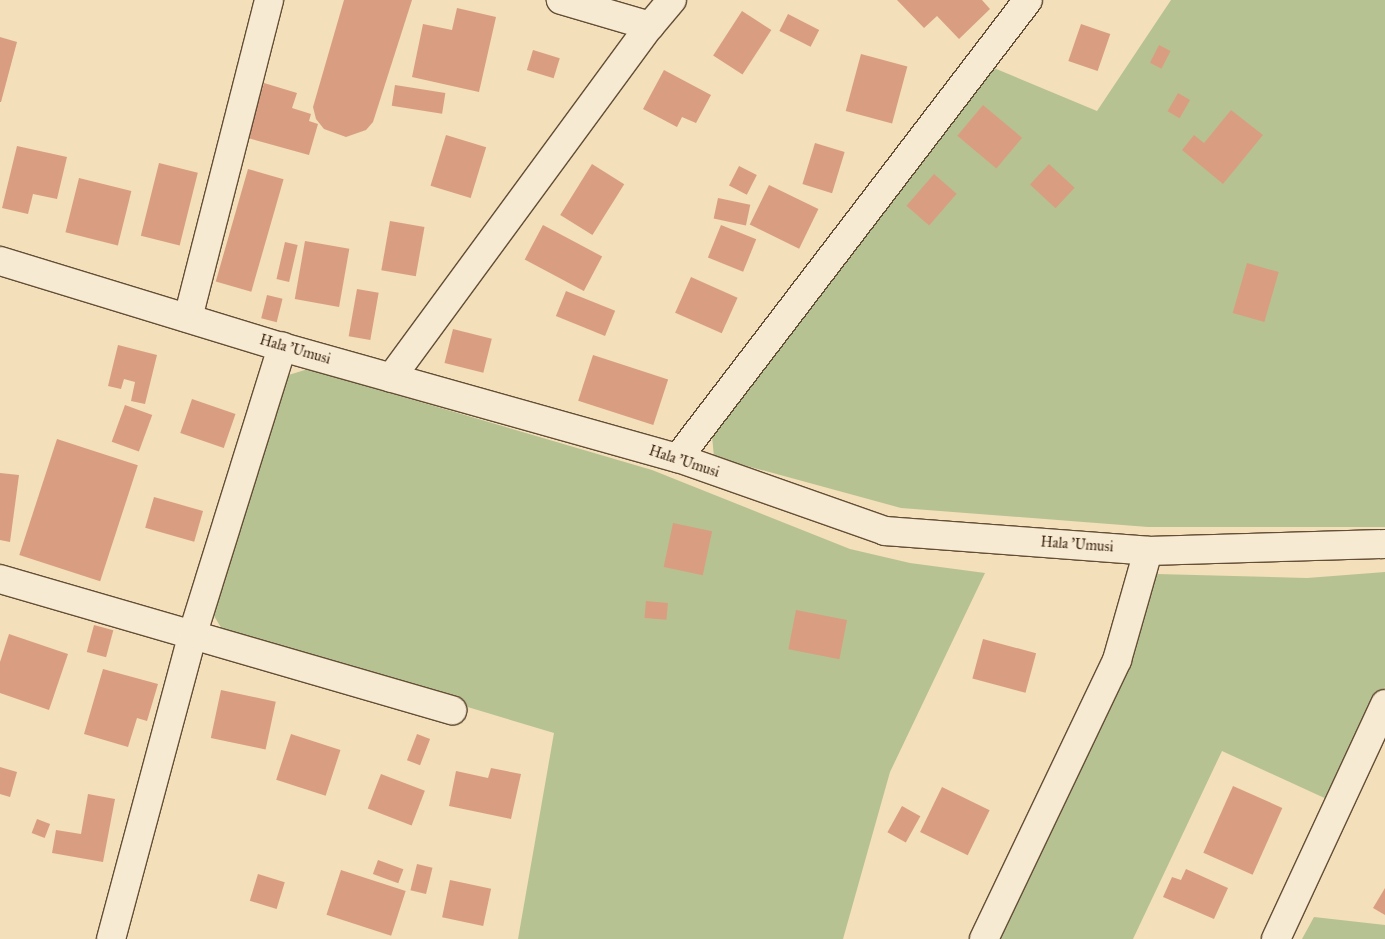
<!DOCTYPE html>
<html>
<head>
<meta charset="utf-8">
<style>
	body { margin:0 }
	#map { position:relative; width:1385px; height:939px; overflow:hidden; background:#f3dfba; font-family:"IM FELL Great Primer",serif }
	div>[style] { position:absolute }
	.green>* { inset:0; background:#b7c292 }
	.building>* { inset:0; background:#d99e81; transform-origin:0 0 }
	.roads { filter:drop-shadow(1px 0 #644e36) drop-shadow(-1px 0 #644e36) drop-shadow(0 1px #644e36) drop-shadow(0 -1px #644e36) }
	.minor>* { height:28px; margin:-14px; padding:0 14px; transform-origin:14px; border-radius:14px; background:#f7ead2 }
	span { translate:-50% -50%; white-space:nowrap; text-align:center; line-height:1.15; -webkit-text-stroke:5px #f7ead2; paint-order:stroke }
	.street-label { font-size:14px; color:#351d0a }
</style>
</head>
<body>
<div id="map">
	<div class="green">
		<div style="clip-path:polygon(1171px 0,1385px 0,1385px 527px,1148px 527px,901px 508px,714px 457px,712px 436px,801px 315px,994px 68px,1097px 111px)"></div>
		<div style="clip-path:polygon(308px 369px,652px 470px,850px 549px,910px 563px,985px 573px,890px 772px,843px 939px,518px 939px,554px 733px,225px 634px,211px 611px,282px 377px)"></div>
		<div style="clip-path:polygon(1385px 572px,1385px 687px,1331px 801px,1222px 751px,1133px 939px,997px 939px,1133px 659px,1157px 574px,1307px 578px)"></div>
		<div style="clip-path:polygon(1314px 917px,1385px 925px,1385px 939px,1302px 939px)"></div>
	</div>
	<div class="building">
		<div style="clip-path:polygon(344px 0,412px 0,373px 122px,366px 130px,346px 137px,324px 129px,316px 119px,313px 107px)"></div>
		<div style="clip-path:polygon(897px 0,982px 0,990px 9px,959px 39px,937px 16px,924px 28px)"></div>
		<div style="clip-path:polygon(457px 8px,496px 17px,479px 92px,412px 77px,423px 24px,452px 30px)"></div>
		<div style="left:742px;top:11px;width:35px;height:53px;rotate:33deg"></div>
		<div style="left:788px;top:14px;width:35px;height:19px;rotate:27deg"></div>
		<div style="left:1081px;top:24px;width:31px;height:39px;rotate:19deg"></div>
		<div style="clip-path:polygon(0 37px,17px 42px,1px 102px,0 102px)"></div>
		<div style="left:1159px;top:45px;width:13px;height:20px;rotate:27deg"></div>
		<div style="left:533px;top:50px;width:28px;height:21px;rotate:17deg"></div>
		<div style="left:861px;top:54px;width:48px;height:59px;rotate:15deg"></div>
		<div style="clip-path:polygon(664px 70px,711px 95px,696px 123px,682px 117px,677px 127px,643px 109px)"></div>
		<div style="clip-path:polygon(264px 83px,297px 93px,292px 108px,311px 114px,309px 121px,318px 124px,309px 155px,248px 138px)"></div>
		<div style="left:395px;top:85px;width:51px;height:21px;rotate:9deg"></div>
		<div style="left:1178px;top:93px;width:14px;height:21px;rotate:30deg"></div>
		<div style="left:983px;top:105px;width:51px;height:40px;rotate:40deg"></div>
		<div style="clip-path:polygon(1231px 110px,1263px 135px,1223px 184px,1182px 150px,1194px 135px,1204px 143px)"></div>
		<div style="left:446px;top:135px;width:42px;height:53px;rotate:17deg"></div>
		<div style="left:815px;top:143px;width:31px;height:43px;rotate:17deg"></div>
		<div style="clip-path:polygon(17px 146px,67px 157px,57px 199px,33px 194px,28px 214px,2px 208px)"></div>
		<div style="left:159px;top:163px;width:40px;height:75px;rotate:14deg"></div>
		<div style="left:592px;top:164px;width:38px;height:60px;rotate:32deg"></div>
		<div style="left:1049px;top:164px;width:35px;height:28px;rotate:43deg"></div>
		<div style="left:739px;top:166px;width:20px;height:22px;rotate:27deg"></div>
		<div style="left:248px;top:169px;width:37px;height:117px;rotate:16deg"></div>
		<div style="left:934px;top:174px;width:30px;height:42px;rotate:41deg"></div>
		<div style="left:79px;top:178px;width:54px;height:56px;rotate:14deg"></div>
		<div style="left:769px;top:185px;width:55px;height:44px;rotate:26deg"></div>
		<div style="left:718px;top:198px;width:33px;height:21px;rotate:12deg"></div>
		<div style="left:390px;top:221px;width:35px;height:50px;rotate:10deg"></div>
		<div style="left:543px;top:225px;width:67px;height:39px;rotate:28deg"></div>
		<div style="left:721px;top:225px;width:38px;height:35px;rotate:22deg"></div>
		<div style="left:305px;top:241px;width:45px;height:59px;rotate:10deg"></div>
		<div style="left:285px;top:242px;width:13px;height:38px;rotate:13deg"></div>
		<div style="left:1247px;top:263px;width:33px;height:52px;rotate:16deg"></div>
		<div style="left:691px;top:277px;width:51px;height:39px;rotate:24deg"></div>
		<div style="left:357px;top:289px;width:22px;height:48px;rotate:10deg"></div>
		<div style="left:566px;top:291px;width:53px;height:27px;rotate:22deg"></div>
		<div style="left:267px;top:295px;width:16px;height:24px;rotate:14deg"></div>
		<div style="left:453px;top:329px;width:40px;height:35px;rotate:14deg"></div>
		<div style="clip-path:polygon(118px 345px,157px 355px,145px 404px,131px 401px,135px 382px,124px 379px,121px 389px,108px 386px)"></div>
		<div style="left:593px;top:355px;width:79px;height:48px;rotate:18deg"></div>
		<div style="left:192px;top:399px;width:46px;height:36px;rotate:19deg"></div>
		<div style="left:125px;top:405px;width:29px;height:39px;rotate:20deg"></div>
		<div style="left:57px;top:439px;width:85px;height:122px;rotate:18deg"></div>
		<div style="clip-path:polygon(0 473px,19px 475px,10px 542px,0 540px)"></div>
		<div style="left:154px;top:497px;width:51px;height:32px;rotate:16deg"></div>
		<div style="left:673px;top:523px;width:40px;height:45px;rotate:12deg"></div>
		<div style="left:646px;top:601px;width:22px;height:17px;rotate:5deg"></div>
		<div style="left:796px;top:610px;width:52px;height:40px;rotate:11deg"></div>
		<div style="left:94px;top:625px;width:20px;height:28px;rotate:15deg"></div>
		<div style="clip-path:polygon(9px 634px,68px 654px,49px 710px,0 693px,0 662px)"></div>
		<div style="left:983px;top:639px;width:55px;height:41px;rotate:15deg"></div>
		<div style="clip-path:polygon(103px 669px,158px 684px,147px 721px,137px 718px,128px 747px,84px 734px)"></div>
		<div style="left:221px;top:690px;width:56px;height:49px;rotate:12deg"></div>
		<div style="left:291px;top:734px;width:52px;height:48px;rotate:18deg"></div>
		<div style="left:417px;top:734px;width:14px;height:28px;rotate:21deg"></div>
		<div style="clip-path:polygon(0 767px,17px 772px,10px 797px,0 794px)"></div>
		<div style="clip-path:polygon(491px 768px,521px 774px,511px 819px,449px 806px,456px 771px,488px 778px)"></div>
		<div style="left:381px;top:774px;width:47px;height:37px;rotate:21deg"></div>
		<div style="left:1233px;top:786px;width:54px;height:73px;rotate:24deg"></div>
		<div style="left:942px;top:787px;width:53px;height:50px;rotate:26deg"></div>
		<div style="clip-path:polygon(88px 794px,115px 799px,103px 862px,52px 853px,56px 830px,81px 834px)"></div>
		<div style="left:902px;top:806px;width:21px;height:30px;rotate:29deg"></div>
		<div style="left:37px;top:819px;width:14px;height:15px;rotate:21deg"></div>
		<div style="left:378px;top:860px;width:27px;height:15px;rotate:20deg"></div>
		<div style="left:417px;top:864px;width:16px;height:27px;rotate:14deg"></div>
		<div style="clip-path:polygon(1186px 869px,1228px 888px,1214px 919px,1163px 897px,1172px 877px,1181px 880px)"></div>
		<div style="left:341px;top:870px;width:68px;height:47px;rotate:18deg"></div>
		<div style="left:258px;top:874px;width:28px;height:28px;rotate:17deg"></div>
		<div style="left:450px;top:880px;width:42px;height:38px;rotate:12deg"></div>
		<div style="clip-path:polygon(1385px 888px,1385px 915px,1373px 908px)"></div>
	</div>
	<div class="roads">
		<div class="minor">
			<div style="left:650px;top:26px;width:34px;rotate:-50deg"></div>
			<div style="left:0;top:261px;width:295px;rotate:17deg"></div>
			<div style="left:282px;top:347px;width:411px;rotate:15.7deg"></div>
			<div style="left:678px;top:458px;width:219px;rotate:19.4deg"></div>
			<div style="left:885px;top:531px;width:264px;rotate:4.3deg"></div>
			<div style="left:1148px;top:551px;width:237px;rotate:-1.7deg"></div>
			<div style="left:188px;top:318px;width:328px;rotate:-75.7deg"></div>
			<div style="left:391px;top:378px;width:437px;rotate:-53.7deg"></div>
			<div style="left:650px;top:26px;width:93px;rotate:-163.7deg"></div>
			<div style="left:678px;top:458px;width:576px;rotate:-52.61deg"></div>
			<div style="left:0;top:579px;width:471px;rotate:16.2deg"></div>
			<div style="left:111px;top:939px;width:317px;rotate:-75deg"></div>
			<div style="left:193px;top:633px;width:300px;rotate:-72.7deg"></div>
			<div style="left:984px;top:939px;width:309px;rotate:-64.5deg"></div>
			<div style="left:1117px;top:660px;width:113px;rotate:-74.1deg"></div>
			<div style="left:1276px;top:939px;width:259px;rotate:-65.1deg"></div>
		</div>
	</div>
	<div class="street-label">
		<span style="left:295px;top:350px;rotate:16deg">Hala 'Umusi</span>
		<span style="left:684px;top:462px;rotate:18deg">Hala 'Umusi</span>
		<span style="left:1077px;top:545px;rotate:4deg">Hala 'Umusi</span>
	</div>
</div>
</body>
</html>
